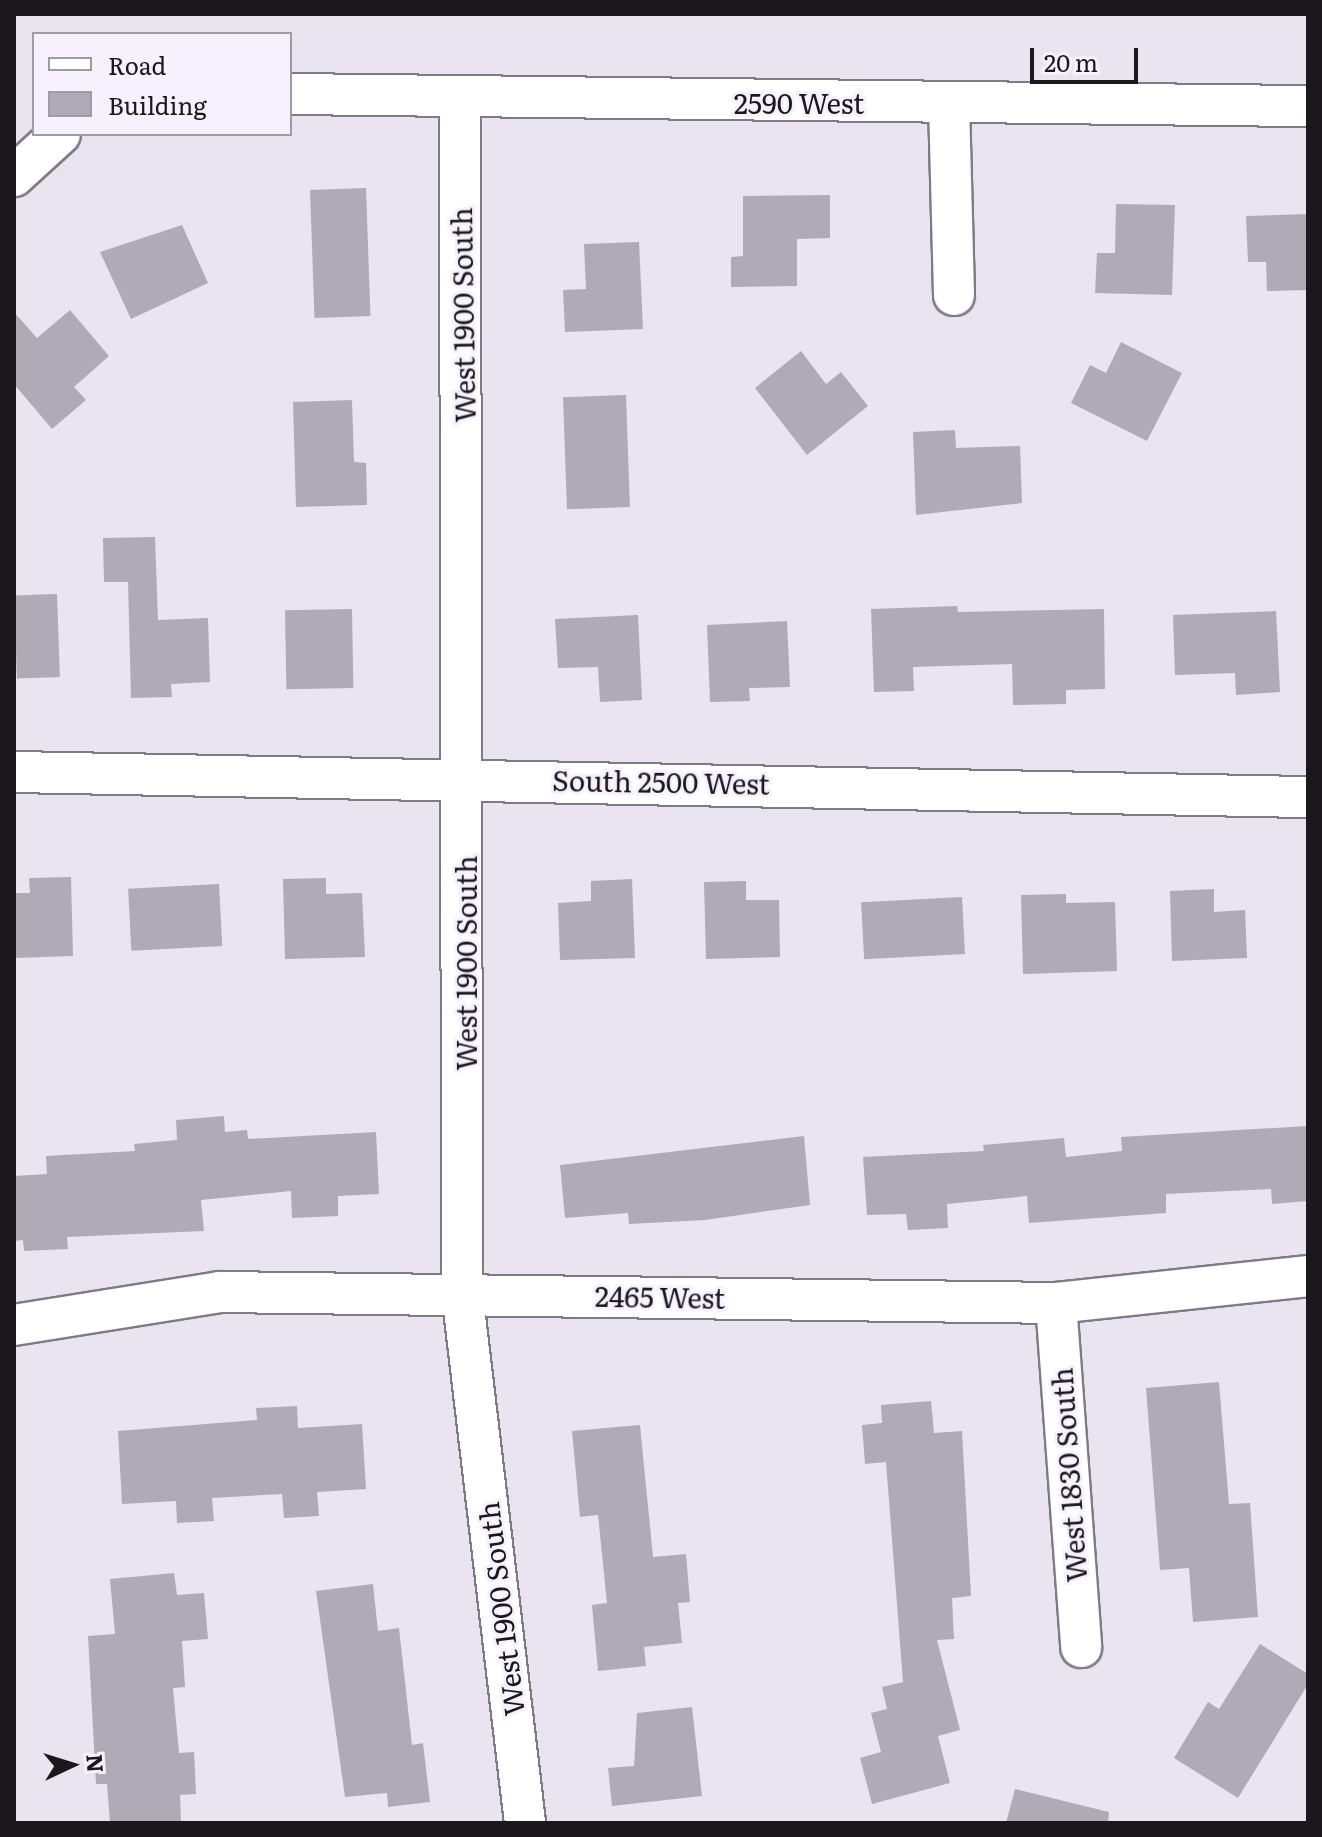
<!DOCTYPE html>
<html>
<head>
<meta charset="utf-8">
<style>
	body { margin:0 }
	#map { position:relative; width:1322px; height:1837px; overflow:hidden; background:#eae3f0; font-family:Literata,serif }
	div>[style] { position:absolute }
	.building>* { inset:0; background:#b0aab6; transform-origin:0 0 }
	.roads { filter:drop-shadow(2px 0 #807a86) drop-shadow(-2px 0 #807a86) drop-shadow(0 2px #807a86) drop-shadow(0 -2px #807a86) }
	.minor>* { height:40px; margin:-20px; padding:0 20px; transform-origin:20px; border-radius:20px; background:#fff }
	span { translate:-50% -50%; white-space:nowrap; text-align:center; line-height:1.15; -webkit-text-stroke:6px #f7f0fd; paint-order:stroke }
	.street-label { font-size:28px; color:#1a181c }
	.frame { position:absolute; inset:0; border:16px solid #1a181c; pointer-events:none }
	.legend { position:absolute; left:32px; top:32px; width:260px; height:104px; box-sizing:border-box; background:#f7f0fd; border:2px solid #9f9aa3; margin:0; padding:10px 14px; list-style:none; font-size:24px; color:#1a181c }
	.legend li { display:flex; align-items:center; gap:16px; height:40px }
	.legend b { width:40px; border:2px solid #9f9aa3 }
	.north { position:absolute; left:32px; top:1725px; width:80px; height:80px; -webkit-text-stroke:6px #f7f0fd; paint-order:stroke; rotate:86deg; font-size:22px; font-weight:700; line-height:32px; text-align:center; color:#1a181c }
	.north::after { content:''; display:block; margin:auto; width:28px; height:36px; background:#1a181c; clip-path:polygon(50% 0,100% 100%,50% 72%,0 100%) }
	.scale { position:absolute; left:1030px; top:48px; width:108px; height:36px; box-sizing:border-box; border:4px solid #1a181c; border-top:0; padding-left:10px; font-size:24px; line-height:28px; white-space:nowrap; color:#1a181c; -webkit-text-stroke:6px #f7f0fd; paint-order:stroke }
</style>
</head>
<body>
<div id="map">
	<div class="building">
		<div style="left:366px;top:188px;width:128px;height:56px;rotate:88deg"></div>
		<div style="clip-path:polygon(830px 195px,830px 238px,797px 239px,797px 286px,731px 287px,731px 257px,743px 256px,743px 196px)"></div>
		<div style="clip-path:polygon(1116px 204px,1175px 205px,1172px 295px,1095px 293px,1097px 253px,1115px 253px)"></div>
		<div style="clip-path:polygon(1308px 214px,1308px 290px,1267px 291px,1266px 262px,1248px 262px,1246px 216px)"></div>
		<div style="clip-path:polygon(182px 225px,208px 283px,131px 319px,100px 252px)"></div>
		<div style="clip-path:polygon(639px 242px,643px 329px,565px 332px,563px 290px,586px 289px,584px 244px)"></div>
		<div style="clip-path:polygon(70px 310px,109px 356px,74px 387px,86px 400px,52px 429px,14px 384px,14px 312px,37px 338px)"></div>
		<div style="clip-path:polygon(1121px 342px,1182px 373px,1147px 441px,1071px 403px,1090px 365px,1106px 373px)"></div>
		<div style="clip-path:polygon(801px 351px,826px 384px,841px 372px,868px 406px,807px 455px,755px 388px)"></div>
		<div style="left:626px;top:395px;width:112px;height:63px;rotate:88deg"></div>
		<div style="clip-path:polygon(352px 400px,354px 462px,366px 463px,367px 505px,296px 507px,293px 402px)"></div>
		<div style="clip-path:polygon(955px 430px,956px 448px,1020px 446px,1022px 503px,916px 515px,913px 432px)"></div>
		<div style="clip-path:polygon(155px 537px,158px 620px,208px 618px,210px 682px,171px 684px,172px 697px,131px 698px,128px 582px,104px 582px,103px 538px)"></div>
		<div style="left:57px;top:594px;width:83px;height:43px;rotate:88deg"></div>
		<div style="clip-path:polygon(957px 606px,958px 612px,1104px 609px,1105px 689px,1066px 690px,1066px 704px,1013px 705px,1012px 664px,913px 667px,914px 691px,874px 692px,871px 609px)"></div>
		<div style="left:352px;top:609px;width:79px;height:67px;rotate:89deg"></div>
		<div style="clip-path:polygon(1276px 611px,1280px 692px,1236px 695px,1235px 673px,1175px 675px,1173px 615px)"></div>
		<div style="clip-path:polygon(638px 615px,642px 700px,600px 702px,598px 667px,558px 668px,555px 619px)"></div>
		<div style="clip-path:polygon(787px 621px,790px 687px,749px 688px,750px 701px,710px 702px,707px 625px)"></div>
		<div style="clip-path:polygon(71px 877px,73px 956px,14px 958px,14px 893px,30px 893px,29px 878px)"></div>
		<div style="clip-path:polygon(326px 878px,326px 894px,362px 893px,365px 957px,285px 959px,283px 879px)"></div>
		<div style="clip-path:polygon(632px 879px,635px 958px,560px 960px,558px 903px,591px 901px,591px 881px)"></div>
		<div style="clip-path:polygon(746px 881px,746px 900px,779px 900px,780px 957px,706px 959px,704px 882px)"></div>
		<div style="left:219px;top:884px;width:62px;height:91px;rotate:87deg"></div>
		<div style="clip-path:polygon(1214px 889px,1214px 912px,1245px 910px,1247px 958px,1172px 961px,1170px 891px)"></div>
		<div style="clip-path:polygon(1066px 894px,1066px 903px,1115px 902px,1117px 971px,1023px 974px,1021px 895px)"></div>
		<div style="left:962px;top:897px;width:57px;height:101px;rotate:87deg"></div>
		<div style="clip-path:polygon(224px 1116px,225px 1132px,247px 1130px,248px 1139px,376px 1132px,379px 1194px,338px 1196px,338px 1216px,292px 1218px,291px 1191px,201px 1200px,204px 1231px,67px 1237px,68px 1249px,24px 1251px,23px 1240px,14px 1241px,14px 1176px,47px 1174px,46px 1156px,135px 1151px,134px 1144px,177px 1140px,176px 1120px)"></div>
		<div style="clip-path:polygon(1308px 1126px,1308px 1201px,1272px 1204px,1271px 1189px,1166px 1194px,1166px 1213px,1029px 1223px,1027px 1196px,947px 1204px,948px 1228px,908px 1230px,906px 1214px,867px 1215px,863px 1157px,984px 1151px,983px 1145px,1064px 1138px,1066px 1157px,1122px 1151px,1121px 1137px)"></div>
		<div style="clip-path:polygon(804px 1136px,810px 1205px,705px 1220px,629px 1224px,628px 1213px,565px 1218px,560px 1165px)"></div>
		<div style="clip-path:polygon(1219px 1382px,1229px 1504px,1250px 1503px,1258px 1617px,1193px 1622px,1189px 1568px,1160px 1570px,1146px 1388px)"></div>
		<div style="clip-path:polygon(931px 1401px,934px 1433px,962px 1431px,971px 1596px,952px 1598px,954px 1639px,937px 1640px,960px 1730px,938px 1736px,950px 1783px,872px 1804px,860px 1758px,881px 1752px,871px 1713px,887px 1709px,882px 1687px,903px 1682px,886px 1462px,865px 1464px,862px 1425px,882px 1423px,881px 1405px)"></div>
		<div style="clip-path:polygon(297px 1406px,298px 1428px,362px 1424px,366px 1489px,317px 1492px,319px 1516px,284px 1518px,282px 1494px,212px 1498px,214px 1521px,177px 1523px,176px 1501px,122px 1504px,118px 1431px,257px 1420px,256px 1408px)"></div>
		<div style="clip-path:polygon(640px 1425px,653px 1557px,686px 1554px,690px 1602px,678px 1603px,682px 1643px,644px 1647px,646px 1666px,598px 1671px,592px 1605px,607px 1603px,598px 1515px,580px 1517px,572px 1431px)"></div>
		<div style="clip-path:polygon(174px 1573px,177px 1595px,204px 1593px,208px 1639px,182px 1641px,185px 1687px,173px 1688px,179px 1753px,194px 1752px,196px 1794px,180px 1795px,181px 1822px,110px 1823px,107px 1784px,96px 1784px,88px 1636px,115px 1634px,110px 1579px)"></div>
		<div style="clip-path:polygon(373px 1584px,378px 1631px,399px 1628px,412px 1745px,423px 1743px,430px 1802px,388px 1807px,387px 1793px,345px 1797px,316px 1591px)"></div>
		<div style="clip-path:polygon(1260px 1644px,1308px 1674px,1308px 1684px,1238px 1798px,1174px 1758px,1208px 1702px,1219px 1709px)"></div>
		<div style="clip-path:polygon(692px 1707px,702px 1796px,612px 1806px,608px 1768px,634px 1766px,637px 1713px)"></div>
		<div style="clip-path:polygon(1015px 1789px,1109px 1812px,1108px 1823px,1006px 1823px)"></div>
	</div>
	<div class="roads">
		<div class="minor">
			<div style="left:290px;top:94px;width:1018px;rotate:0.68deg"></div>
			<div style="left:460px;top:100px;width:1192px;rotate:89.9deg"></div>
			<div style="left:462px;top:1292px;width:535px;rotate:83.23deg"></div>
			<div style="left:949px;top:103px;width:192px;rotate:88.5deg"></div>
			<div style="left:14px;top:176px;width:62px;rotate:-42.4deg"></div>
			<div style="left:14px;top:772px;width:1294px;rotate:1.11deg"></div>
			<div style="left:1056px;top:1303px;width:345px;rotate:85.8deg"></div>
			<div style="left:14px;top:1325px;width:208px;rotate:-9.1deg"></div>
			<div style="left:219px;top:1292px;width:837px;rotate:0.75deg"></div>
			<div style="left:1056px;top:1303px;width:253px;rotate:-6.1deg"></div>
		</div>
	</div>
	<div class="street-label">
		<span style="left:799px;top:102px">2590 West</span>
		<span style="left:462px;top:315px;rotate:-91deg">West 1900 South</span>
		<span style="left:661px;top:781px;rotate:1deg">South 2500 West</span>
		<span style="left:465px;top:963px;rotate:-90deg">West 1900 South</span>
		<span style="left:660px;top:1296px;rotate:1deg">2465 West</span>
		<span style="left:1068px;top:1475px;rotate:-94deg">West 1830 South</span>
		<span style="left:500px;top:1609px;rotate:-97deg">West 1900 South</span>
	</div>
	<div class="frame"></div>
	<ul class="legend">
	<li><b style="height:10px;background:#fff"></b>Road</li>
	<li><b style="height:22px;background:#b0aab6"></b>Building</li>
	</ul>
	<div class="north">N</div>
	<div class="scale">20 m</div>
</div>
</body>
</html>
